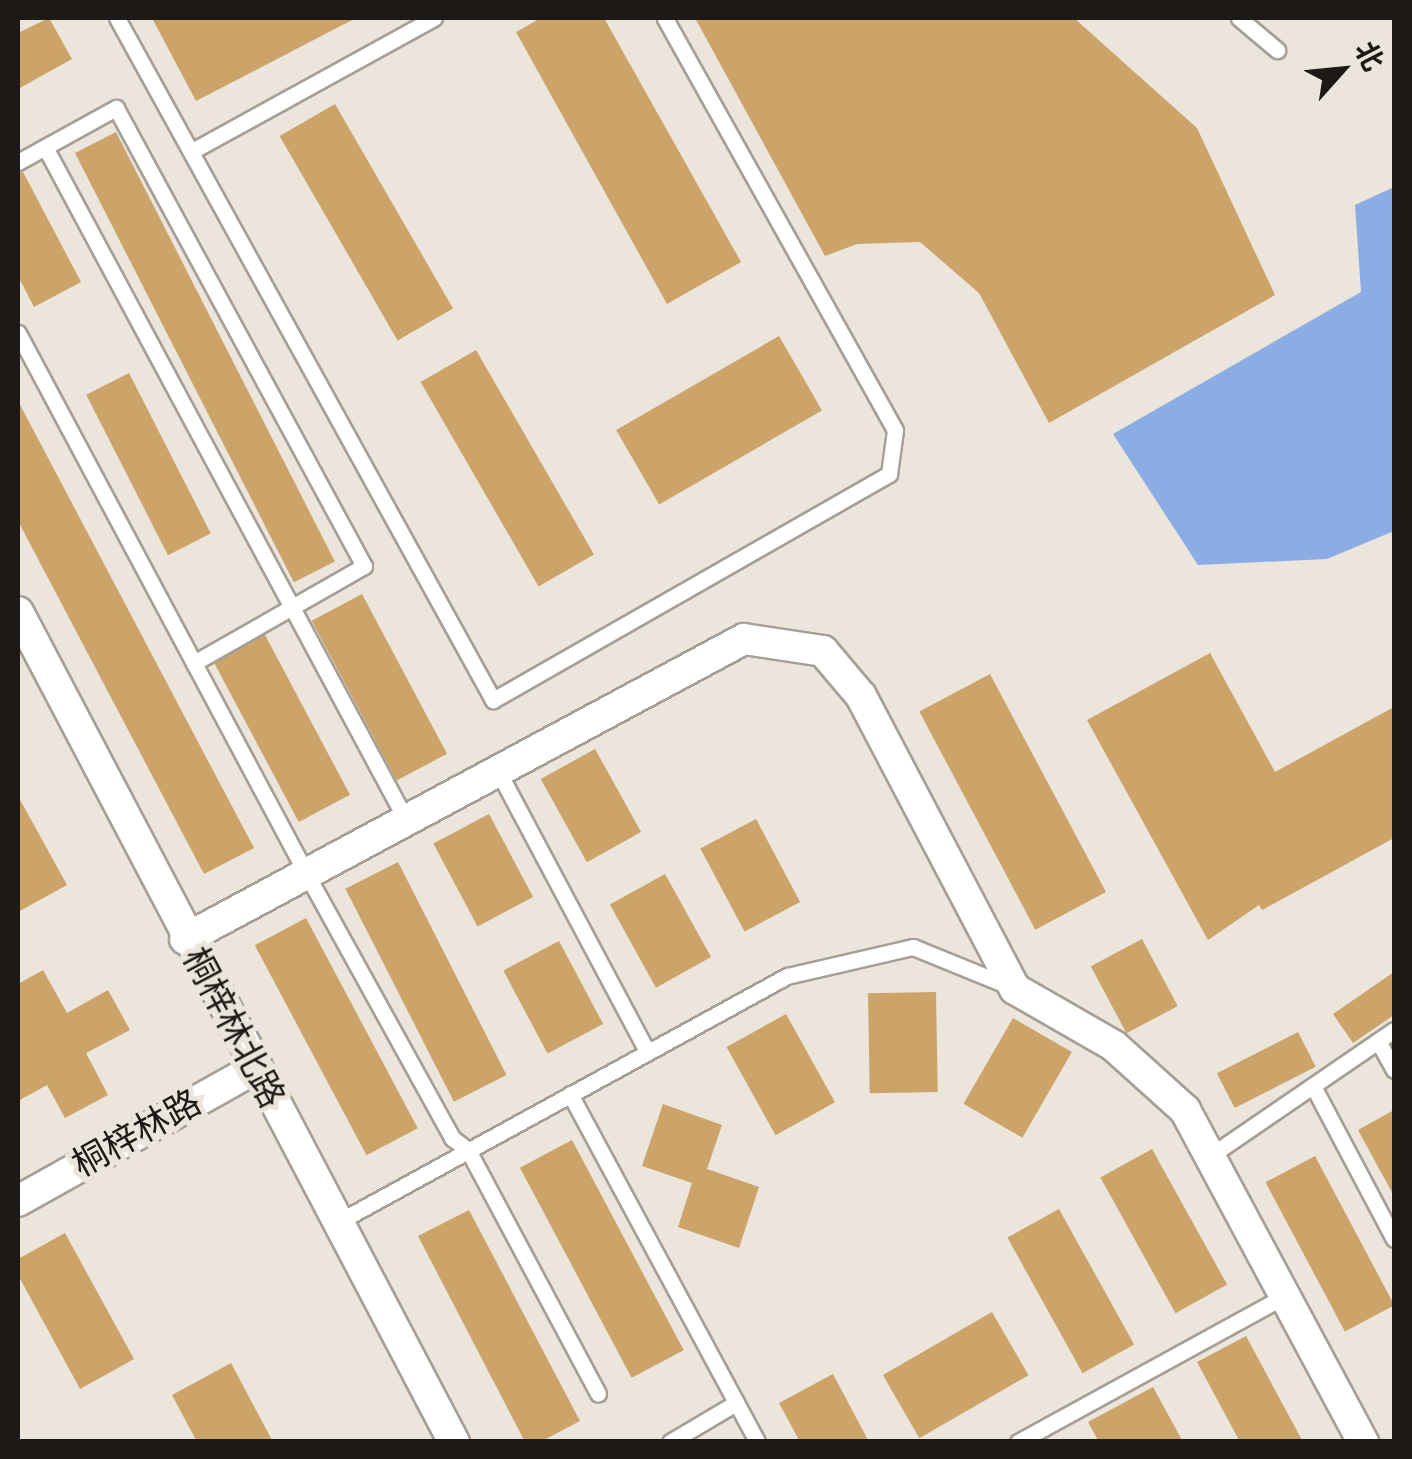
<!DOCTYPE html>
<html>
<head>
<meta charset="utf-8">
<style>
	body { margin:0 }
	#map { position:relative; width:1412px; height:1459px; overflow:hidden; background:#ebe5dc; font-family:"Source Sans 3","Noto Sans SC",sans-serif }
	div>[style] { position:absolute }
	.water>* { inset:0; background:#8cace4 }
	.building>* { inset:0; background:#cca369; transform-origin:0 0 }
	.roads { filter:drop-shadow(2px 0 #a59f96) drop-shadow(-2px 0 #a59f96) drop-shadow(0 2px #a59f96) drop-shadow(0 -2px #a59f96) }
	.service>* { height:15px; margin:-7.5px; padding:0 7.5px; transform-origin:7.5px; border-radius:7.5px; background:#fff }
	.minor>* { height:30px; margin:-15px; padding:0 15px; transform-origin:15px; border-radius:15px; background:#fff }
	span { translate:-50% -50%; white-space:nowrap; text-align:center; line-height:1.15; -webkit-text-stroke:10px #ebe5dc; paint-order:stroke }
	.street-label { font-size:35px; color:#1c1916 }
	.frame { position:absolute; inset:0; border:20px solid #1c1916; pointer-events:none }
	.north { position:absolute; left:1292px; top:20px; width:100px; height:100px; -webkit-text-stroke:8px #ebe5dc; paint-order:stroke; rotate:63deg; font-size:28px; font-weight:700; line-height:40px; text-align:center; color:#1c1916 }
	.north::after { content:''; display:block; margin:auto; width:35px; height:45px; background:#1c1916; clip-path:polygon(50% 0,100% 100%,50% 72%,0 100%) }
</style>
</head>
<body>
<div id="map">
	<div class="water">
		<div style="clip-path:polygon(1394px 187px,1394px 531px,1327px 559px,1198px 565px,1113px 434px,1361px 292px,1355px 205px)"></div>
	</div>
	<div class="building">
		<div style="clip-path:polygon(49px 18px,72px 59px,18px 89px,18px 33px)"></div>
		<div style="clip-path:polygon(152px 18px,356px 18px,196px 101px)"></div>
		<div style="clip-path:polygon(541px 18px,604px 18px,741px 262px,667px 304px,516px 32px)"></div>
		<div style="clip-path:polygon(695px 18px,1074px 18px,1197px 128px,1275px 295px,1049px 423px,979px 293px,920px 242px,857px 244px,825px 256px)"></div>
		<div style="left:335px;top:104px;width:236px;height:64px;rotate:60deg"></div>
		<div style="left:116px;top:132px;width:482px;height:46px;rotate:63deg"></div>
		<div style="clip-path:polygon(23px 172px,81px 282px,34px 307px,18px 276px,18px 173px)"></div>
		<div style="left:779px;top:336px;width:86px;height:188px;rotate:60deg"></div>
		<div style="left:476px;top:350px;width:236px;height:64px;rotate:60deg"></div>
		<div style="left:129px;top:373px;width:180px;height:48px;rotate:63deg"></div>
		<div style="clip-path:polygon(18px 401px,254px 848px,204px 874px,18px 521px)"></div>
		<div style="left:362px;top:594px;width:181px;height:57px;rotate:62deg"></div>
		<div style="left:265px;top:635px;width:181px;height:58px;rotate:62deg"></div>
		<div style="clip-path:polygon(1210px 653px,1275px 772px,1394px 707px,1394px 838px,1262px 910px,1259px 905px,1208px 940px,1087px 720px)"></div>
		<div style="left:990px;top:674px;width:247px;height:80px;rotate:62deg"></div>
		<div style="left:595px;top:749px;width:95px;height:62px;rotate:61deg"></div>
		<div style="clip-path:polygon(18px 796px,67px 885px,18px 912px)"></div>
		<div style="left:489px;top:814px;width:94px;height:63px;rotate:62deg"></div>
		<div style="left:756px;top:819px;width:94px;height:63px;rotate:62deg"></div>
		<div style="left:398px;top:862px;width:239px;height:59px;rotate:63deg"></div>
		<div style="left:665px;top:874px;width:95px;height:63px;rotate:61deg"></div>
		<div style="left:306px;top:918px;width:238px;height:58px;rotate:62deg"></div>
		<div style="left:1142px;top:939px;width:76px;height:58px;rotate:62deg"></div>
		<div style="left:559px;top:941px;width:94px;height:63px;rotate:62deg"></div>
		<div style="clip-path:polygon(43px 970px,67px 1013px,108px 990px,130px 1030px,86px 1053px,108px 1095px,65px 1118px,47px 1085px,18px 1101px,18px 984px)"></div>
		<div style="clip-path:polygon(1394px 972px,1394px 1015px,1353px 1043px,1333px 1014px)"></div>
		<div style="left:936px;top:992px;width:100px;height:68px;rotate:89deg"></div>
		<div style="left:786px;top:1014px;width:101px;height:68px;rotate:61deg"></div>
		<div style="left:1013px;top:1018px;width:68px;height:99px;rotate:30deg"></div>
		<div style="left:1298px;top:1032px;width:39px;height:91px;rotate:63deg"></div>
		<div style="clip-path:polygon(663px 1104px,722px 1125px,707px 1169px,759px 1187px,739px 1248px,678px 1227px,692px 1183px,642px 1166px)"></div>
		<div style="clip-path:polygon(1394px 1110px,1394px 1196px,1358px 1130px)"></div>
		<div style="left:572px;top:1140px;width:238px;height:59px;rotate:62deg"></div>
		<div style="left:1152px;top:1149px;width:155px;height:59px;rotate:61deg"></div>
		<div style="left:1315px;top:1156px;width:169px;height:56px;rotate:62deg"></div>
		<div style="left:1059px;top:1209px;width:155px;height:59px;rotate:61deg"></div>
		<div style="clip-path:polygon(469px 1210px,580px 1421px,540px 1442px,525px 1442px,418px 1236px)"></div>
		<div style="clip-path:polygon(65px 1233px,134px 1359px,80px 1389px,18px 1275px,18px 1259px)"></div>
		<div style="left:992px;top:1312px;width:73px;height:126px;rotate:60deg"></div>
		<div style="clip-path:polygon(1246px 1336px,1303px 1442px,1240px 1442px,1197px 1362px)"></div>
		<div style="clip-path:polygon(231px 1363px,273px 1442px,197px 1442px,172px 1395px)"></div>
		<div style="clip-path:polygon(833px 1374px,869px 1442px,800px 1442px,779px 1403px)"></div>
		<div style="clip-path:polygon(1153px 1387px,1183px 1442px,1099px 1442px,1088px 1422px)"></div>
	</div>
	<div class="roads">
		<div class="service">
			<div style="left:117px;top:18px;width:779px;rotate:61.13deg"></div>
			<div style="left:493px;top:700px;width:456px;rotate:-29.7deg"></div>
			<div style="left:889px;top:474px;width:44px;rotate:-82.2deg"></div>
			<div style="left:895px;top:430px;width:472px;rotate:-119.2deg"></div>
			<div style="left:1239px;top:18px;width:50px;rotate:40.1deg"></div>
			<div style="left:45px;top:147px;width:764px;rotate:61.79deg"></div>
			<div style="left:192px;top:151px;width:276px;rotate:-28.8deg"></div>
			<div style="left:18px;top:162px;width:112px;rotate:-28.9deg"></div>
			<div style="left:116px;top:108px;width:521px;rotate:61.57deg"></div>
			<div style="left:364px;top:566px;width:196px;rotate:150.3deg"></div>
			<div style="left:18px;top:333px;width:612px;rotate:61.93deg"></div>
			<div style="left:306px;top:873px;width:303px;rotate:61.1deg"></div>
			<div style="left:452px;top:1138px;width:20px;rotate:37deg"></div>
			<div style="left:468px;top:1150px;width:276px;rotate:61.9deg"></div>
			<div style="left:498px;top:771px;width:317px;rotate:62deg"></div>
			<div style="left:1378px;top:1041px;width:33px;rotate:61deg"></div>
			<div style="left:1313px;top:1086px;width:173px;rotate:62.1deg"></div>
			<div style="left:570px;top:1094px;width:395px;rotate:61.7deg"></div>
			<div style="left:1210px;top:1156px;width:223px;rotate:-34.4deg"></div>
			<div style="left:338px;top:1222px;width:512px;rotate:-28.72deg"></div>
			<div style="left:787px;top:976px;width:129px;rotate:-13deg"></div>
			<div style="left:913px;top:947px;width:106px;rotate:22.2deg"></div>
			<div style="left:670px;top:1442px;width:77px;rotate:-30.6deg"></div>
			<div style="left:1018px;top:1442px;width:304px;rotate:-28.7deg"></div>
		</div>
		<div class="minor">
			<div style="left:18px;top:612px;width:938px;rotate:62.29deg"></div>
			<div style="left:185px;top:939px;width:634px;rotate:-28.22deg"></div>
			<div style="left:744px;top:639px;width:80px;rotate:8.6deg"></div>
			<div style="left:823px;top:651px;width:59px;rotate:49.8deg"></div>
			<div style="left:861px;top:696px;width:331px;rotate:62.3deg"></div>
			<div style="left:1015px;top:989px;width:114px;rotate:29.9deg"></div>
			<div style="left:1114px;top:1046px;width:96px;rotate:42deg"></div>
			<div style="left:1185px;top:1110px;width:377px;rotate:61.8deg"></div>
			<div style="left:18px;top:1201px;width:273px;rotate:-29.2deg"></div>
		</div>
	</div>
	<div class="street-label">
		<span style="left:233px;top:1028px;rotate:62deg">桐梓林北路</span>
		<span style="left:137px;top:1134px;rotate:-29deg">桐梓林路</span>
	</div>
	<div class="frame"></div>
	<div class="north">北</div>
</div>
</body>
</html>
